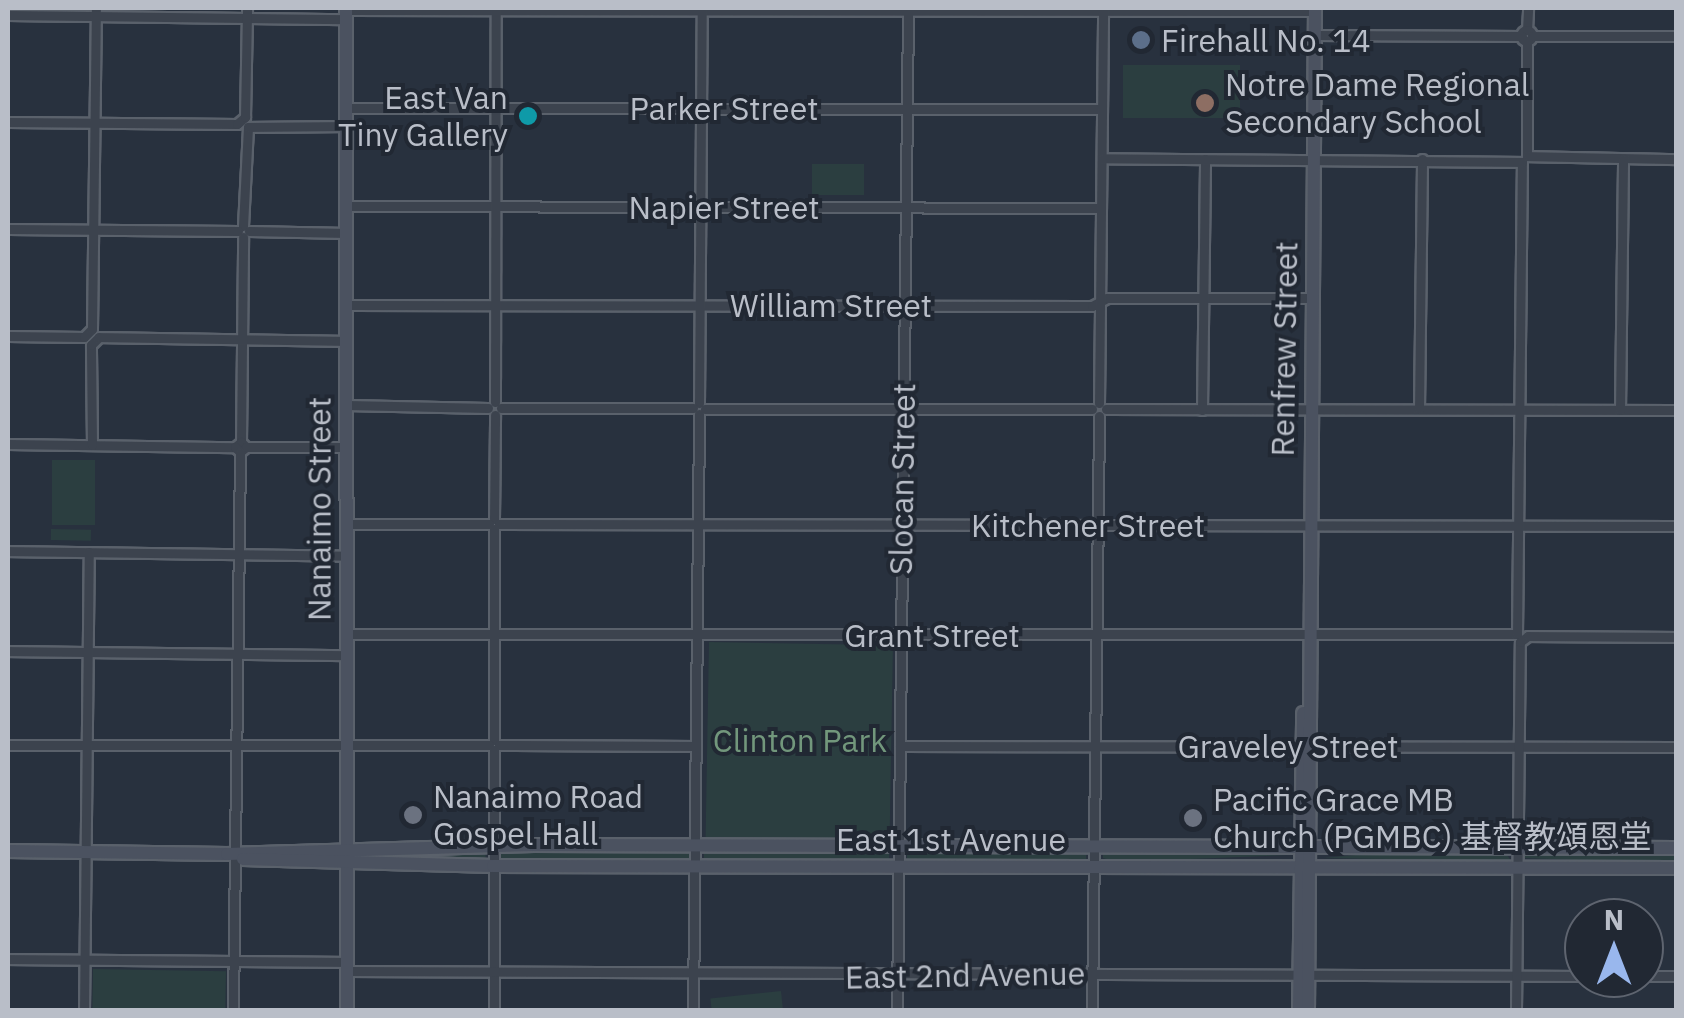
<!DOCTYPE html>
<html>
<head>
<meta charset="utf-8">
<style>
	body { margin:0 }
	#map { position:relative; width:1684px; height:1018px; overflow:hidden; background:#28313e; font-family:"IBM Plex Sans","Noto Sans SC",sans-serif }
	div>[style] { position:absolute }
	.green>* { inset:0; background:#2b3e40; transform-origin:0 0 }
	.roads { filter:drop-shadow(2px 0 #5a616b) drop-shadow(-2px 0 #5a616b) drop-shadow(0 2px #5a616b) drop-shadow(0 -2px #5a616b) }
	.street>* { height:9px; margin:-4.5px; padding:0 4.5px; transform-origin:4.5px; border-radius:4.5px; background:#3c434e }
	.street>.ring { margin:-4.5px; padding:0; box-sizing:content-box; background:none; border:9px solid #3c434e; border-radius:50% }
	.secondary>* { height:12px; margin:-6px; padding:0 6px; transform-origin:6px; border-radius:6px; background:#4b5260 }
	.dots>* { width:28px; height:28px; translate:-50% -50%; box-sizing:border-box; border:5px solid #212833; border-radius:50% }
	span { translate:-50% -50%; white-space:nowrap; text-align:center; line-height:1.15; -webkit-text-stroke:8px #212833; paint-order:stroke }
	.poi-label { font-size:32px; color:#b9bec8 }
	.left { translate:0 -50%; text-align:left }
	.right { translate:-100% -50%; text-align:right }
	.street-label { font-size:32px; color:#b9bec8 }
	.park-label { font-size:32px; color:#72977c }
	.frame { position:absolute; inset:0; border:10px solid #b9bec8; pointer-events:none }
	.north { position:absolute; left:1564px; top:898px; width:100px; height:100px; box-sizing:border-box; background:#212833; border:2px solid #5e646f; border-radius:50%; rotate:0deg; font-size:28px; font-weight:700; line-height:40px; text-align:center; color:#b9bec8 }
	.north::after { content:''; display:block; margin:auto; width:35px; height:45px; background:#99b7ed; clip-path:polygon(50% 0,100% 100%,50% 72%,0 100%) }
</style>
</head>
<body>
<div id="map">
	<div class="green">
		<div style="left:1123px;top:65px;width:117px;height:53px"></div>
		<div style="left:812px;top:164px;width:52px;height:31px"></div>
		<div style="left:52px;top:460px;width:43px;height:65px"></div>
		<div style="left:51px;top:529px;width:40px;height:11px;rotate:1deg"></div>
		<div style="left:709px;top:642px;width:184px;height:195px;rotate:1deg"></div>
		<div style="clip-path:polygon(485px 850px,486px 860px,361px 859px,361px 855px)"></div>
		<div style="clip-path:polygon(501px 850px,685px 850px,691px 856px,685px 862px,501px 861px)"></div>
		<div style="left:704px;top:850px;width:185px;height:11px"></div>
		<div style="left:907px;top:850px;width:179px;height:11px"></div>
		<div style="clip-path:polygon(1103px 850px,1287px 853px,1288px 855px,1116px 862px,1103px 858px)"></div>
		<div style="clip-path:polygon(1409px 850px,1506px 853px,1511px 861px,1323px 858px)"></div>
		<div style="clip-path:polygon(1676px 851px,1676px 864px,1522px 858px,1524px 853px)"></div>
		<div style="left:93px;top:969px;width:133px;height:41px;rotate:1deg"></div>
		<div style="left:781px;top:991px;width:19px;height:71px;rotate:84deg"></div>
	</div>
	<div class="roads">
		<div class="street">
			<div style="left:346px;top:10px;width:969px;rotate:0.06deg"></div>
			<div style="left:8px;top:15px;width:339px;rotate:0.7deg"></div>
			<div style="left:1527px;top:30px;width:22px;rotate:-87deg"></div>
			<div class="ring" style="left:1521.5px;top:30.5px;width:2px;height:2px"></div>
			<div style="left:1314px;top:35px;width:208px;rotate:0.3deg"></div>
			<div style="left:1533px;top:36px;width:143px"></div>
			<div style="left:1527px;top:41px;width:115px;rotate:90deg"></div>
			<div style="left:1527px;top:156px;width:149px;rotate:1.2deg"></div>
			<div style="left:346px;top:108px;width:756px;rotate:0.08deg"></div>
			<div style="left:8px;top:122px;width:229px;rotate:0.5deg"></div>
			<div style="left:237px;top:124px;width:11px;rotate:-41deg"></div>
			<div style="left:245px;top:117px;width:109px;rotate:-88.9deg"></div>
			<div style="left:346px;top:206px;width:755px;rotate:0.15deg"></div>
			<div style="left:243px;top:226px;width:99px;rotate:-87.1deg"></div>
			<div style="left:248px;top:127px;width:98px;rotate:-0.6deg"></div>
			<div style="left:8px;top:229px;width:230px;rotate:0.5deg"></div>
			<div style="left:249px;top:231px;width:98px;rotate:1.2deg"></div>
			<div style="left:346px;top:305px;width:746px;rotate:0.08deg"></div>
			<div style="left:1092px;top:306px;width:17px;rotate:-28deg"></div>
			<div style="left:1107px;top:298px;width:206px"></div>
			<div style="left:8px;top:336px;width:76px;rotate:0.8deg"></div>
			<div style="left:84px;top:337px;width:11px;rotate:-45deg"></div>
			<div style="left:92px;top:329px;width:321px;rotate:-89.3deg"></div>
			<div style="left:495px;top:402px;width:394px;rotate:-89.9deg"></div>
			<div style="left:699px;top:403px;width:395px;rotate:-89.6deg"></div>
			<div style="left:1099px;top:403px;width:395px;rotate:-89.4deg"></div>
			<div style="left:346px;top:405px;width:142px;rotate:1.2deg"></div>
			<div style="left:501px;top:408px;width:192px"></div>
			<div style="left:705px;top:409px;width:387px"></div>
			<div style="left:1106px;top:409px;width:570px;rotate:0.1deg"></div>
			<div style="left:1419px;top:409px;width:250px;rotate:-89.3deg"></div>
			<div style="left:1202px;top:410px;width:251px;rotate:-89.3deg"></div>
			<div style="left:1620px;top:410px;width:251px;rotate:-89.3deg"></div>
			<div style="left:241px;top:442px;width:205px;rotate:-89.4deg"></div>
			<div style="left:8px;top:444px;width:227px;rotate:0.8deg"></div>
			<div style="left:235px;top:447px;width:8px;rotate:-40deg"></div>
			<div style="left:241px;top:442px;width:7px;rotate:45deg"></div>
			<div style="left:246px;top:447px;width:8px;rotate:140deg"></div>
			<div style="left:240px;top:452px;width:7px;rotate:-135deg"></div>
			<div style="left:92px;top:445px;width:100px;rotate:-90.6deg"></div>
			<div style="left:91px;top:345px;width:11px;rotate:-45deg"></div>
			<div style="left:99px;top:337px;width:247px;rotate:0.9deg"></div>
			<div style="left:246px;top:447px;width:100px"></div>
			<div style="left:494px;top:519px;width:104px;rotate:-89.4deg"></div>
			<div style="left:346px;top:524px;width:143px"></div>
			<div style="left:499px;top:524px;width:1177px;rotate:0.1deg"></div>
			<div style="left:8px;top:551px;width:338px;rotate:0.8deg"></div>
			<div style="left:346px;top:634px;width:1171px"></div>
			<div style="left:1517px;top:634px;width:472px;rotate:-89.4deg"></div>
			<div style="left:1522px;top:162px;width:420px;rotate:-179.5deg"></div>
			<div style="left:8px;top:651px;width:338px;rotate:0.7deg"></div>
			<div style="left:494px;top:740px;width:211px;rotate:-90deg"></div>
			<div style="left:8px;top:745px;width:481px"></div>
			<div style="left:499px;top:745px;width:197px;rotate:0.3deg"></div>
			<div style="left:900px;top:746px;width:776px;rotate:0.07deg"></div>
			<div style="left:494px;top:750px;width:260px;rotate:90deg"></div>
			<div style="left:8px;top:959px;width:339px;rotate:0.5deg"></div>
			<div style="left:347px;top:971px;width:1237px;rotate:0.23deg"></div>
			<div style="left:1644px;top:976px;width:32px"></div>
			<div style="left:84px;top:1010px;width:458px;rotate:-89.4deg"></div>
			<div style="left:233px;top:1010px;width:558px;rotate:-89.28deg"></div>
			<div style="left:693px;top:1010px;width:596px;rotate:-89.42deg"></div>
			<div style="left:897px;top:1010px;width:1002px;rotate:-89.37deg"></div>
			<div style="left:1092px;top:1010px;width:594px;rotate:-89.32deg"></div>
			<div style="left:1516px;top:1010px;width:368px;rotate:-89.4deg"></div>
			<div style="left:1520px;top:642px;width:10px;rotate:-37deg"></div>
			<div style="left:1528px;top:636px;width:148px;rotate:0.4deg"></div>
		</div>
		<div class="secondary">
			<div style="left:346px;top:8px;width:1002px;rotate:89.94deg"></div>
			<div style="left:8px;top:851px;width:219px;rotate:0.8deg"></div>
			<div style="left:227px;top:854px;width:307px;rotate:-1.7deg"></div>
			<div style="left:534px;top:845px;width:1142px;rotate:0.15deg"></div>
			<div style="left:243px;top:859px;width:250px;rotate:1.6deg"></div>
			<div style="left:493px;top:866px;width:1183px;rotate:0.1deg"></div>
			<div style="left:1299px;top:1010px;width:297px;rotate:-89.2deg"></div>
			<div style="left:1308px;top:1010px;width:1002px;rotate:-89.6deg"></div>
		</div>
	</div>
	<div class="dots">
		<div style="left:1141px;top:40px;background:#5c6f8a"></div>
		<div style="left:1205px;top:103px;background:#8d6e63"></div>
		<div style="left:528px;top:116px;background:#0f9aa8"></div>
		<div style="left:413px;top:815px;background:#6b7280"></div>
		<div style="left:1193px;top:818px;background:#6b7280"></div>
	</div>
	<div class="poi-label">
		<span class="left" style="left:1161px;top:40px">Firehall No. 14</span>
		<span class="left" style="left:1225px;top:103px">Notre Dame Regional<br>Secondary School</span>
		<span class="right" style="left:508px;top:116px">East Van<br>Tiny Gallery</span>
		<span class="left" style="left:433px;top:815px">Nanaimo Road<br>Gospel Hall</span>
		<span class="left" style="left:1213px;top:818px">Pacific Grace MB<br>Church (PGMBC) 基督教頌恩堂</span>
	</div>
	<div class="street-label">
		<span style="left:724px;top:108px">Parker Street</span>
		<span style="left:724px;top:207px">Napier Street</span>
		<span style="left:831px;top:305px">William Street</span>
		<span style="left:1284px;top:349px;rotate:-89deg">Renfrew Street</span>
		<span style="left:902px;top:479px;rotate:-89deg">Slocan Street</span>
		<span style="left:319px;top:509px;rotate:-90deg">Nanaimo Street</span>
		<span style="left:1088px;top:525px">Kitchener Street</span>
		<span style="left:932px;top:635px">Grant Street</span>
		<span style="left:1288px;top:746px">Graveley Street</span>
		<span style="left:951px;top:839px">East 1st Avenue</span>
		<span style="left:965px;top:975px;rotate:-1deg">East 2nd Avenue</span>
	</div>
	<div class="park-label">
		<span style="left:800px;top:740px">Clinton Park</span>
	</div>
	<div class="frame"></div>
	<div class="north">N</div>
</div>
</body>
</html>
